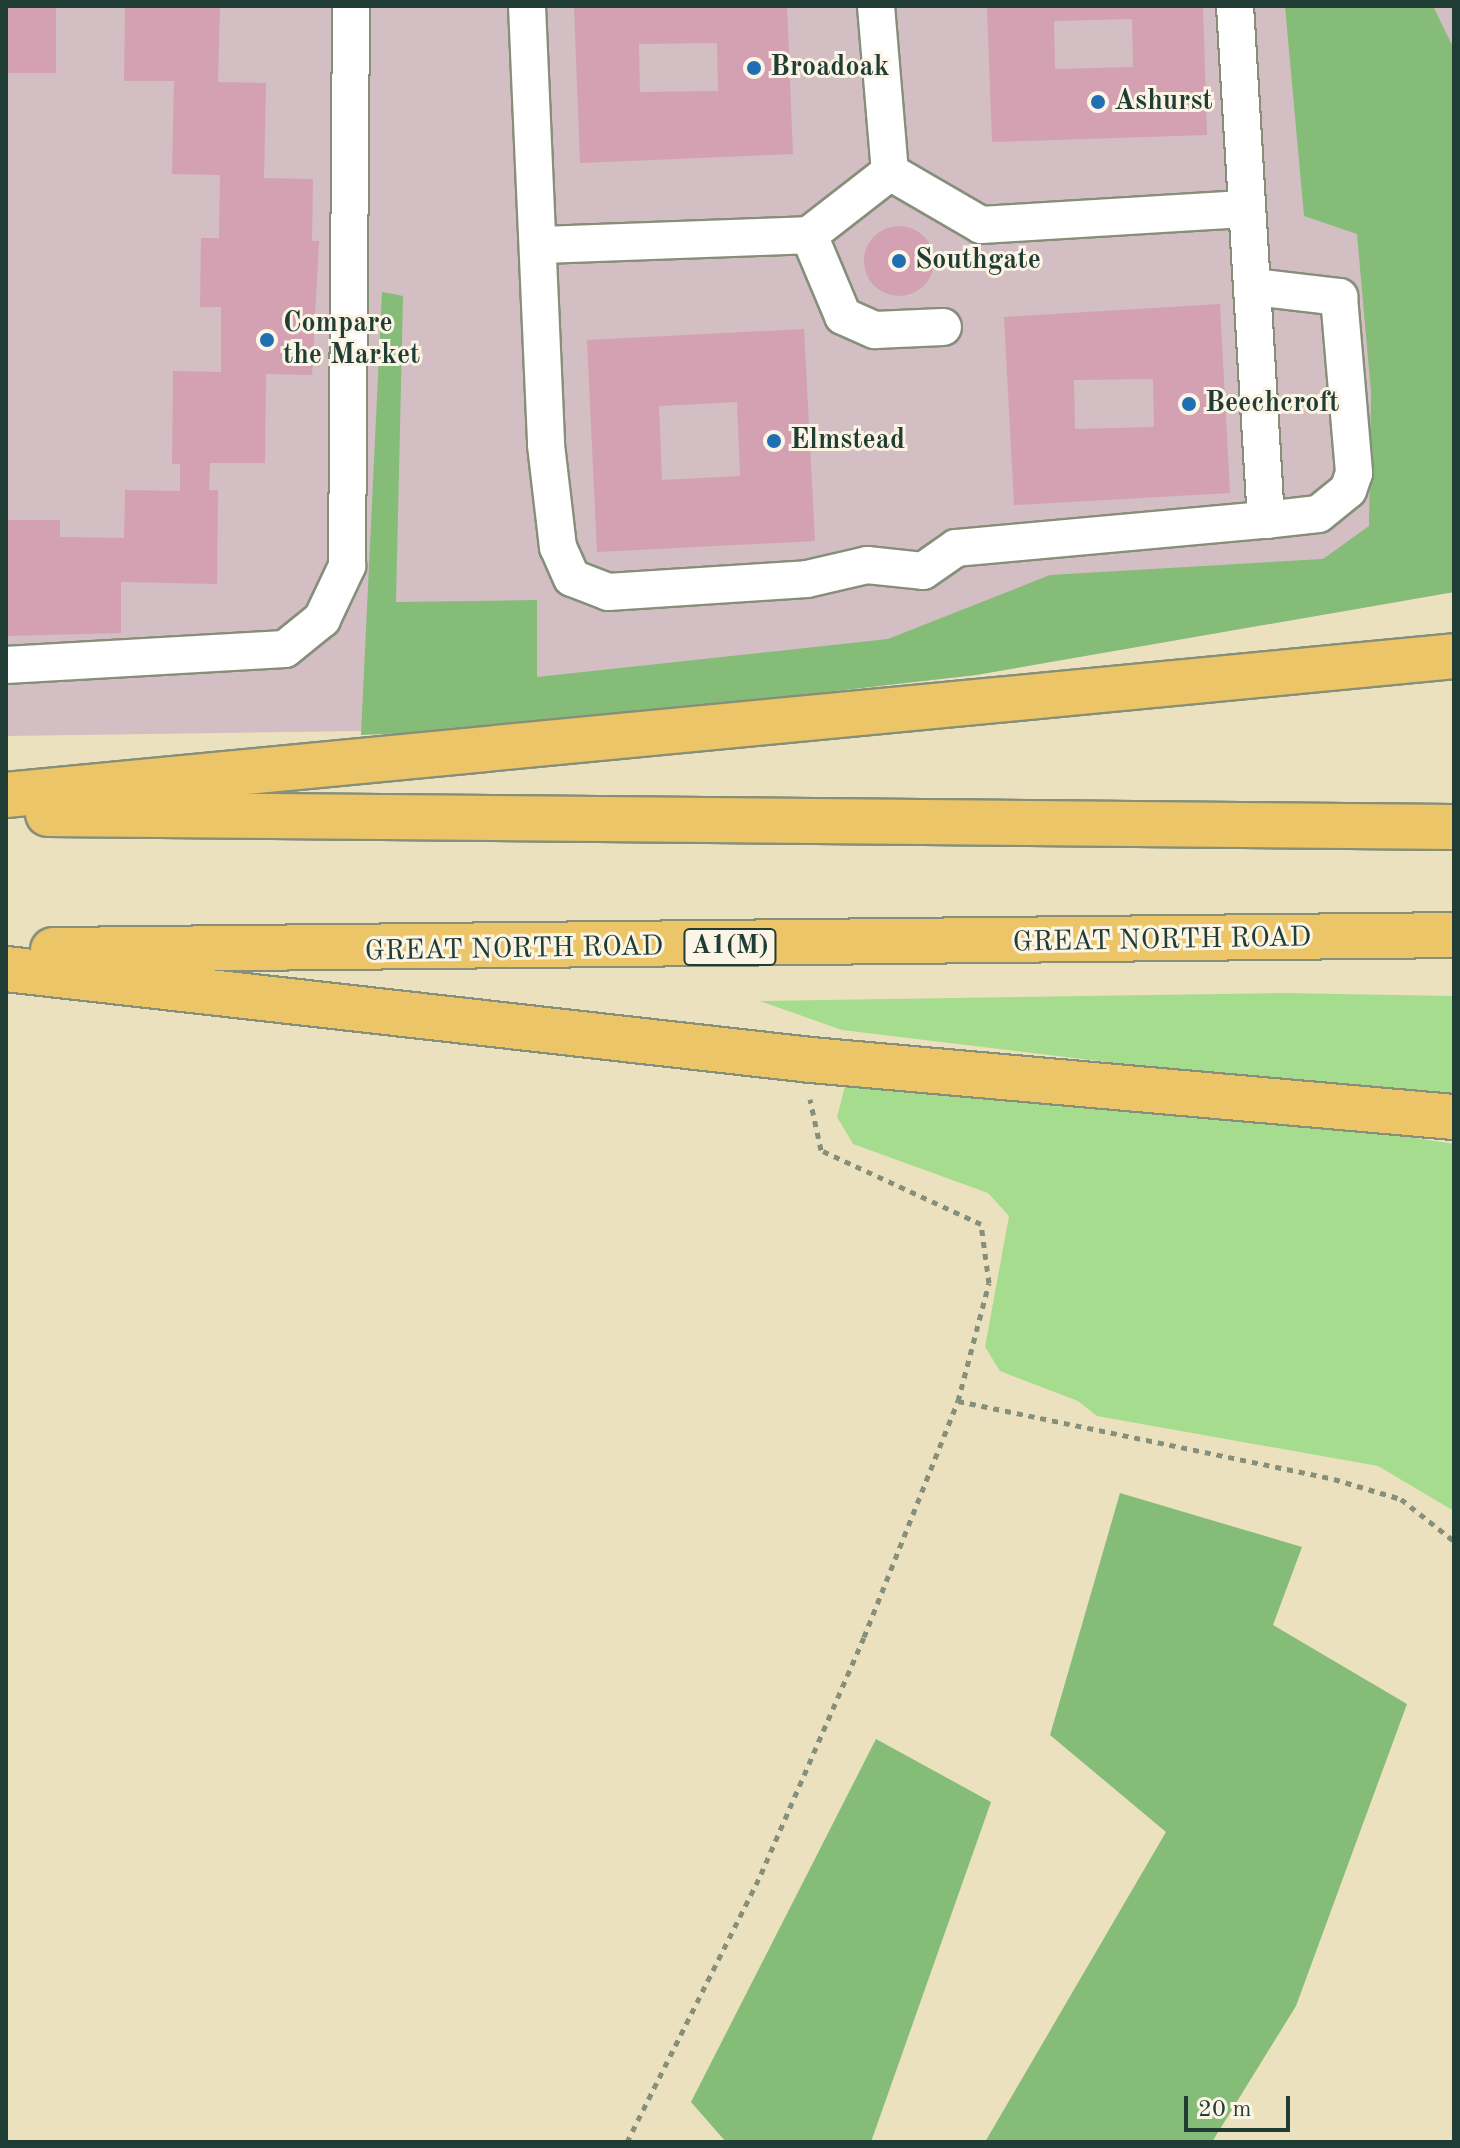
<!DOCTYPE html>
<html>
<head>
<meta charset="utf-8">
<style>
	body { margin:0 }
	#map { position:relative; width:1460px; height:2148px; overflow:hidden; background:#ece1bf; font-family:"Old Standard TT",serif }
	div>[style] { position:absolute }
	.industrial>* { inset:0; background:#d2bec3 }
	.green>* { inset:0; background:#a6dc8d }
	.forest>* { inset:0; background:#84bc78 }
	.building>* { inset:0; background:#d3a1b2; transform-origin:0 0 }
	.round { border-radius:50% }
	.path>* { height:5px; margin-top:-2.5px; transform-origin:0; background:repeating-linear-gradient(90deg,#868f7a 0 6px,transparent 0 12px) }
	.roads { filter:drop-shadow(2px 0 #868f7a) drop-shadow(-2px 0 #868f7a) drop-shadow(0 2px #868f7a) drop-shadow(0 -2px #868f7a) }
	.minor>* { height:36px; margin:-18px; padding:0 18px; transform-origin:18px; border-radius:18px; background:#fff }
	.highway>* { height:44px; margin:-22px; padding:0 22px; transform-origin:22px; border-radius:22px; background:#ecc569 }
	.dots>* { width:22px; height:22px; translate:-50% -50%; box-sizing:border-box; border:4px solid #fcf5e5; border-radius:50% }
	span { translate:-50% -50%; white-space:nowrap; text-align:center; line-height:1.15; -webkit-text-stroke:6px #fcf5e5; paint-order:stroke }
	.shield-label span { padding:2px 6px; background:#fcf5e5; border:2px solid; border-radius:6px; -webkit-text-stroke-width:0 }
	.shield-label { font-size:26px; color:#1f3d34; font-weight:700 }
	.poi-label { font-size:28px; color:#1f3d34; font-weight:700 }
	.left { translate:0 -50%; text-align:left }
	.street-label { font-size:28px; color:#1f3d34 }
	.frame { position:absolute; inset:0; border:8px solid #1f3d34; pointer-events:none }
	.scale { position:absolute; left:1184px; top:2096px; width:106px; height:36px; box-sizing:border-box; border:4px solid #1f3d34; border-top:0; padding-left:10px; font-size:24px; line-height:28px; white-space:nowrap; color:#1f3d34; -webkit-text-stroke:6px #fcf5e5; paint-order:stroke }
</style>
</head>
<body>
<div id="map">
	<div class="industrial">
		<div style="clip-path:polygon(6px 6px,1454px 6px,1454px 592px,976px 675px,498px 729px,6px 736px)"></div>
	</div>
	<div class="green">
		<div style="clip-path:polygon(1281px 993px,1454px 996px,1454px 1104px,842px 1030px,760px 1001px)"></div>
		<div style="clip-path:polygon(846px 1082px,1327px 1124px,1454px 1144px,1454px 1511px,1378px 1466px,1097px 1416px,1078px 1401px,1000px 1371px,985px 1347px,1009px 1216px,988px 1193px,853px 1144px,837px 1117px)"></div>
	</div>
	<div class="forest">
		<div style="clip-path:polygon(1285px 6px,1433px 6px,1454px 49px,1454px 592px,976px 675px,498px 729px,361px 735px,382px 292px,403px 296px,396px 602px,537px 600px,537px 677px,888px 639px,1050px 575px,1323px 559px,1369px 526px,1371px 392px,1357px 234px,1304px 216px)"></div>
		<div style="clip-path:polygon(1120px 1493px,1302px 1547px,1273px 1625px,1407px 1704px,1296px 2006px,1212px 2142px,985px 2142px,1166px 1832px,1050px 1735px)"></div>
		<div style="clip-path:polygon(876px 1739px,991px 1802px,871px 2142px,726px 2142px,691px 2102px)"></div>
	</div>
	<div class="building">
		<div style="left:6px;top:6px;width:50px;height:67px"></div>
		<div style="clip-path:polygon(125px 6px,220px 6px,218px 82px,266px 83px,264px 178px,313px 179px,312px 241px,319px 241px,312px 375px,266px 374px,265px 463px,210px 463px,209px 490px,218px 490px,217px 584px,121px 582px,121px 633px,6px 636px,6px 520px,60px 520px,60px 537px,124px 538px,125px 490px,180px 491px,180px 464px,172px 464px,173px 371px,221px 372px,221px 307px,200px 307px,201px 238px,219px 238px,220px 175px,172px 174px,174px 81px,124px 81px)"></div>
		<div style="clip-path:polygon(evenodd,574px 6px,787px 6px,793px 154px,580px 163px,574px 6px,717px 43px,718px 91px,640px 92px,639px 44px,717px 43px)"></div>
		<div style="clip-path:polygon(evenodd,987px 6px,1203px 6px,1207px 135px,992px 142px,987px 6px,1132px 19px,1133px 67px,1055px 69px,1054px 21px,1132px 19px)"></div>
		<div class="round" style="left:864px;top:226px;width:70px;height:70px"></div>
		<div style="clip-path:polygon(evenodd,1220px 304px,1230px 493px,1014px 505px,1004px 317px,1220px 304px,1153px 379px,1154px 427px,1075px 429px,1074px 380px,1153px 379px)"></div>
		<div style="clip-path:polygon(evenodd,804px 329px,815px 541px,597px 552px,587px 340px,804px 329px,737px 402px,740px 476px,662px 480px,659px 406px,737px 402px)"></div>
	</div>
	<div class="path">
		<div style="left:958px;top:1401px;width:384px;rotate:11.7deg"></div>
		<div style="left:1334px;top:1479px;width:70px;rotate:16.6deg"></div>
		<div style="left:1401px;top:1499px;width:68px;rotate:38.4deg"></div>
		<div style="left:627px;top:2142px;width:300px;rotate:-63.4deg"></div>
		<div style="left:761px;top:1874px;width:258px;rotate:-66.5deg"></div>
		<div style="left:864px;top:1637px;width:254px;rotate:-68.3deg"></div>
		<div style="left:958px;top:1401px;width:122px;rotate:-75.3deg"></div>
		<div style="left:989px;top:1283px;width:60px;rotate:-97.7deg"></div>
		<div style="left:981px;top:1224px;width:176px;rotate:-155.2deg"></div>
		<div style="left:821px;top:1150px;width:52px;rotate:-102.2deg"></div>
	</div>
	<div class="roads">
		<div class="minor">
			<div style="left:527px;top:6px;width:439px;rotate:87.5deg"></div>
			<div style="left:546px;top:445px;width:103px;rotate:83.3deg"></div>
			<div style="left:558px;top:547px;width:34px;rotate:66deg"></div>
			<div style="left:572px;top:578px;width:39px;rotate:21deg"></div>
			<div style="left:608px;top:592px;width:199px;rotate:-3.7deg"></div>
			<div style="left:807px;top:579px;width:62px;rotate:-13.1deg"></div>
			<div style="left:867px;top:565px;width:56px;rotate:6.1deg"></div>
			<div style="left:923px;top:571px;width:40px;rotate:-34.9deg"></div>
			<div style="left:956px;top:548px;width:311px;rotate:-5.2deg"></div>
			<div style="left:1266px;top:520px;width:515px;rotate:-93.45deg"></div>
			<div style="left:876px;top:6px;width:167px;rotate:85.2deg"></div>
			<div style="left:890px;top:172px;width:105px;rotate:30.2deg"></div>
			<div style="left:981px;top:225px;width:263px;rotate:-3.5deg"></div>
			<div style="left:809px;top:235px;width:88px;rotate:67.2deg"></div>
			<div style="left:843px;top:316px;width:35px;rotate:24deg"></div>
			<div style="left:875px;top:330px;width:68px;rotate:-2.5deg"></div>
			<div style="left:540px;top:245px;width:269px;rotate:-2.1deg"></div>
			<div style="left:809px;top:235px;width:103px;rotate:-37.9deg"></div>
			<div style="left:1254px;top:287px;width:86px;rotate:6.7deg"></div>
			<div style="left:1339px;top:297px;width:177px;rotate:85.1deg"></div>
			<div style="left:1354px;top:473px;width:18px;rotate:109deg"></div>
			<div style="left:1348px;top:490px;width:38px;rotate:141deg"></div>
			<div style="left:1318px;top:514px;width:52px;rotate:173.4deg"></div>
			<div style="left:6px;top:665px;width:279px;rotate:-3.3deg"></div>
			<div style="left:285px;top:649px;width:48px;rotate:-39deg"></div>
			<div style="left:322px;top:619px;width:59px;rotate:-64.7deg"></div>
			<div style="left:347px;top:566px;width:560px;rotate:-89.59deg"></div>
		</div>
		<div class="highway">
			<div style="left:6px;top:795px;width:1455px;rotate:-5.48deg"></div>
			<div style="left:48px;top:814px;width:1406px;rotate:0.53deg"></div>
			<div style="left:53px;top:950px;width:1401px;rotate:-0.61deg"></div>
			<div style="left:6px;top:969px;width:810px;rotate:6.45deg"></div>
			<div style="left:811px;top:1060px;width:646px;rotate:5.07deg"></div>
		</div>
	</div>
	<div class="dots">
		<div style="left:754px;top:68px;background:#1f6fb2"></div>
		<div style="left:1098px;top:102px;background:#1f6fb2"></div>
		<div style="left:899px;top:261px;background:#1f6fb2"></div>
		<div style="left:267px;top:340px;background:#1f6fb2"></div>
		<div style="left:1189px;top:404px;background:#1f6fb2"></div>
		<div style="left:774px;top:441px;background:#1f6fb2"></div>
	</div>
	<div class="shield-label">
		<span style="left:730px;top:947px">A1(M)</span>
	</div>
	<div class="poi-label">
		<span class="left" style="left:770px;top:68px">Broadoak</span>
		<span class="left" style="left:1114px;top:102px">Ashurst</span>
		<span class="left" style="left:915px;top:261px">Southgate</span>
		<span class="left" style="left:283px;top:340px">Compare<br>the Market</span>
		<span class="left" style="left:1205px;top:404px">Beechcroft</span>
		<span class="left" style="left:790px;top:441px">Elmstead</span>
	</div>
	<div class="street-label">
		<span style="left:1162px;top:941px;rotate:-1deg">GREAT NORTH ROAD</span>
		<span style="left:514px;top:950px;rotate:-1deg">GREAT NORTH ROAD</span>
	</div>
	<div class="frame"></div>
	<div class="scale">20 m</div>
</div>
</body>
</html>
